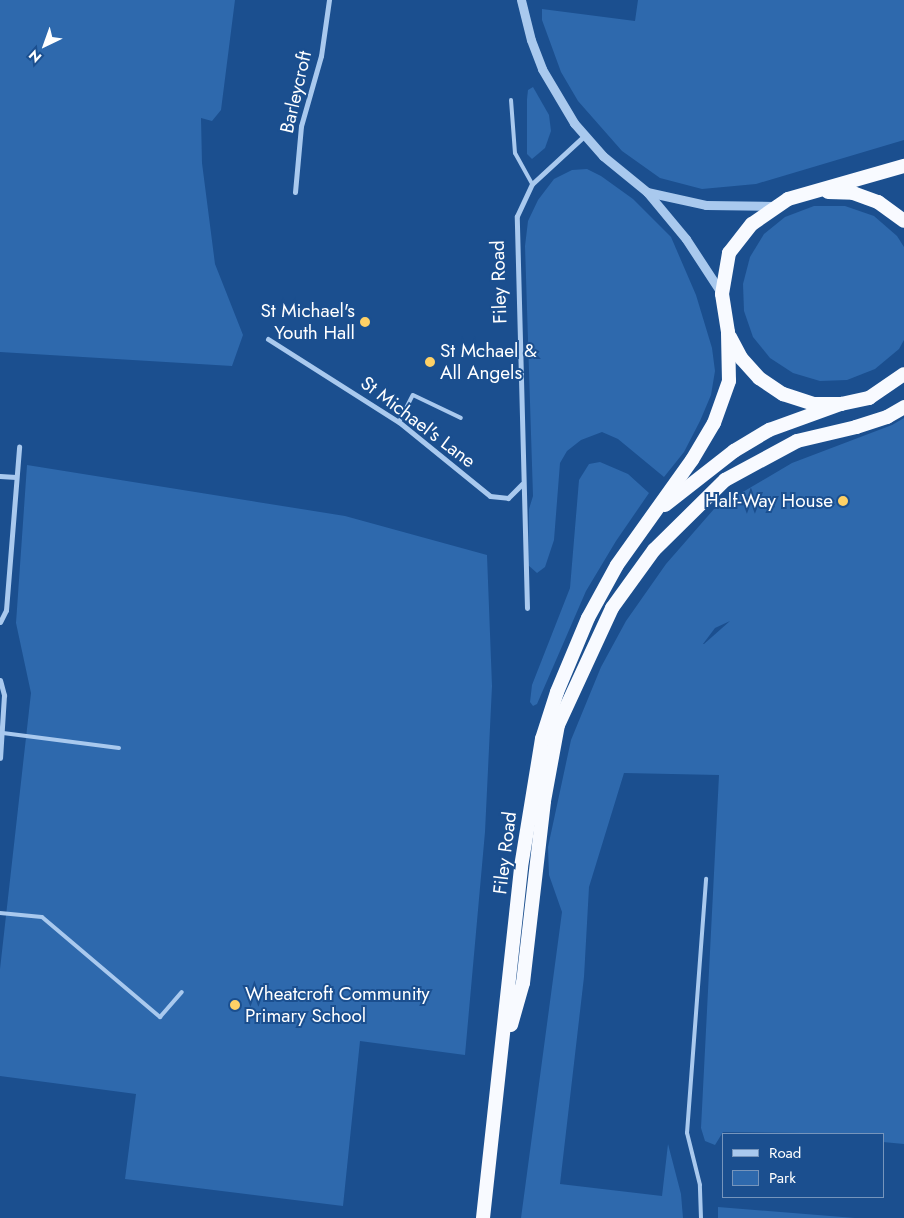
<!DOCTYPE html>
<html>
<head>
<meta charset="utf-8">
<style>
	body { margin:0 }
	#map { position:relative; width:904px; height:1218px; overflow:hidden; background:#1b4f8f; font-family:Jost,sans-serif }
	div>[style] { position:absolute }
	.green>* { inset:0; background:#2e69ad }
	.service>* { height:4px; margin:-2px; padding:0 2px; transform-origin:2px; border-radius:2px; background:#a9c9ee }
	.minor>* { height:5px; margin:-2.5px; padding:0 2.5px; transform-origin:2.5px; border-radius:2.5px; background:#a9c9ee }
	.tertiary>* { height:9px; margin:-4.5px; padding:0 4.5px; transform-origin:4.5px; border-radius:4.5px; background:#a9c9ee }
	.trunk>* { height:14px; margin:-7px; padding:0 7px; transform-origin:7px; border-radius:7px; background:#f8faff }
	.dots>* { width:14px; height:14px; translate:-50% -50%; box-sizing:border-box; border:2px solid #1b4f8f; border-radius:50% }
	span { translate:-50% -50%; white-space:nowrap; text-align:center; line-height:1.15; -webkit-text-stroke:4px #1b4f8f; paint-order:stroke }
	.street-label { font-size:19px; color:#fff }
	.poi-label { font-size:19px; color:#fff }
	.right { translate:-100% -50%; text-align:right }
	.left { translate:0 -50%; text-align:left }
	.legend { position:absolute; left:722px; top:1133px; width:162px; height:65px; box-sizing:border-box; background:#1b4f8f; border:1px solid #7695bc; margin:0; padding:6px 9px; list-style:none; font-size:15px; color:#fff }
	.legend li { display:flex; align-items:center; gap:10px; height:25px }
	.legend b { width:25px; border:1px solid #7695bc }
	.north { position:absolute; left:20px; top:20px; width:50px; height:50px; -webkit-text-stroke:4px #1b4f8f; paint-order:stroke; rotate:222deg; font-size:14px; font-weight:700; line-height:20px; text-align:center; color:#fff }
	.north::after { content:''; display:block; margin:auto; width:18px; height:22px; background:#fff; clip-path:polygon(50% 0,100% 100%,50% 72%,0 100%) }
</style>
</head>
<body>
<div id="map">
	<div class="green">
		<div style="clip-path:polygon(0 0,235px 0,221px 110px,212px 121px,201px 118px,202px 163px,215px 264px,243px 335px,232px 366px,0 352px)"></div>
		<div style="clip-path:polygon(638px 0,904px 0,904px 140px,756px 184px,702px 189px,660px 178px,622px 151px,578px 101px,561px 72px,542px 20px,542px 9px,635px 21px)"></div>
		<div style="clip-path:polygon(533px 87px,549px 115px,551px 131px,545px 148px,532px 159px,527px 154px,527px 99px,528px 90px)"></div>
		<div style="clip-path:polygon(587px 169px,601px 176px,633px 199px,671px 237px,696px 295px,712px 348px,715px 371px,711px 395px,700px 421px,684px 452px,664px 477px,618px 439px,602px 432px,581px 440px,567px 451px,560px 463px,554px 540px,545px 567px,537px 573px,528px 565px,529px 509px,533px 496px,525px 246px,528px 221px,538px 200px,554px 179px,572px 170px)"></div>
		<div style="clip-path:polygon(814px 206px,845px 206px,874px 216px,897px 236px,904px 247px,904px 340px,899px 349px,875px 369px,847px 380px,820px 381px,793px 373px,770px 358px,753px 337px,744px 311px,743px 284px,750px 257px,764px 234px,785px 217px)"></div>
		<div style="clip-path:polygon(evenodd,904px 418px,904px 1144px,883px 1142px,883px 1134px,723px 1132px,715px 1145px,705px 1141px,701px 1128px,719px 775px,624px 773px,589px 887px,584px 977px,560px 1184px,662px 1196px,668px 1144px,681px 1194px,683px 1218px,521px 1218px,562px 912px,549px 875px,548px 847px,571px 740px,601px 667px,626px 621px,666px 564px,714px 509px,792px 463px,892px 425px,904px 418px,730px 621px,704px 644px,703px 644px,715px 628px,730px 621px)"></div>
		<div style="clip-path:polygon(600px 462px,628px 474px,649px 493px,616px 541px,586px 591px,537px 704px,533px 706px,530px 702px,532px 685px,570px 588px,579px 480px,589px 464px)"></div>
		<div style="clip-path:polygon(27px 465px,345px 516px,487px 555px,492px 686px,485px 832px,465px 1055px,360px 1041px,343px 1206px,125px 1179px,136px 1094px,0 1076px,0 969px,31px 693px,16px 623px)"></div>
		<div style="clip-path:polygon(718px 1207px,855px 1218px,718px 1218px)"></div>
	</div>
	<div class="service">
		<div style="left:511px;top:100px;width:53px;rotate:85.7deg"></div>
		<div style="left:515px;top:153px;width:35px;rotate:61deg"></div>
		<div style="left:399px;top:422px;width:30px;rotate:-63deg"></div>
		<div style="left:413px;top:395px;width:53px;rotate:25.6deg"></div>
		<div style="left:3px;top:733px;width:117px;rotate:7.4deg"></div>
		<div style="left:0;top:913px;width:42px;rotate:5.4deg"></div>
		<div style="left:42px;top:917px;width:155px;rotate:40.3deg"></div>
		<div style="left:160px;top:1017px;width:33px;rotate:-49deg"></div>
		<div style="left:701px;top:1218px;width:33px;rotate:-92deg"></div>
		<div style="left:700px;top:1185px;width:54px;rotate:-104deg"></div>
		<div style="left:687px;top:1133px;width:255px;rotate:-85.7deg"></div>
	</div>
	<div class="minor">
		<div style="left:295px;top:192px;width:66px;rotate:-84.8deg"></div>
		<div style="left:301px;top:126px;width:73px;rotate:-74.1deg"></div>
		<div style="left:321px;top:56px;width:57px;rotate:-81.9deg"></div>
		<div style="left:268px;top:339px;width:155px;rotate:32.4deg"></div>
		<div style="left:399px;top:422px;width:117px;rotate:39.1deg"></div>
		<div style="left:490px;top:496px;width:18px;rotate:6deg"></div>
		<div style="left:508px;top:498px;width:20px;rotate:-45deg"></div>
		<div style="left:0;top:476px;width:16px;rotate:4deg"></div>
		<div style="left:527px;top:608px;width:392px;rotate:-91.5deg"></div>
		<div style="left:517px;top:216px;width:35px;rotate:-65deg"></div>
		<div style="left:532px;top:184px;width:71px;rotate:-42.7deg"></div>
		<div style="left:0;top:622px;width:13px;rotate:-63deg"></div>
		<div style="left:6px;top:610px;width:164px;rotate:-85.4deg"></div>
		<div style="left:0;top:680px;width:16px;rotate:75deg"></div>
		<div style="left:4px;top:695px;width:63px;rotate:93.6deg"></div>
	</div>
	<div class="tertiary">
		<div style="left:521px;top:0;width:41px;rotate:76deg"></div>
		<div style="left:531px;top:40px;width:31px;rotate:69deg"></div>
		<div style="left:542px;top:69px;width:63px;rotate:59.3deg"></div>
		<div style="left:574px;top:123px;width:44px;rotate:48.7deg"></div>
		<div style="left:603px;top:156px;width:57px;rotate:39.3deg"></div>
		<div style="left:647px;top:192px;width:61px;rotate:50.3deg"></div>
		<div style="left:686px;top:239px;width:66px;rotate:56.8deg"></div>
		<div style="left:647px;top:192px;width:60px;rotate:12.4deg"></div>
		<div style="left:706px;top:205px;width:68px;rotate:0.8deg"></div>
	</div>
	<div class="trunk">
		<div style="left:828px;top:192px;width:25px;rotate:2deg"></div>
		<div style="left:853px;top:193px;width:27px;rotate:20deg"></div>
		<div style="left:878px;top:202px;width:32px;rotate:36deg"></div>
		<div style="left:730px;top:337px;width:24px;rotate:62deg"></div>
		<div style="left:741px;top:358px;width:27px;rotate:48deg"></div>
		<div style="left:759px;top:378px;width:29px;rotate:34deg"></div>
		<div style="left:783px;top:394px;width:32px;rotate:18deg"></div>
		<div style="left:813px;top:404px;width:28px"></div>
		<div style="left:841px;top:404px;width:29px;rotate:-12deg"></div>
		<div style="left:869px;top:398px;width:42px;rotate:-34.4deg"></div>
		<div style="left:665px;top:505px;width:88px;rotate:-38deg"></div>
		<div style="left:734px;top:451px;width:41px;rotate:-31deg"></div>
		<div style="left:769px;top:430px;width:77px;rotate:-19.9deg"></div>
		<div style="left:511px;top:1025px;width:44px;rotate:-74.1deg"></div>
		<div style="left:523px;top:983px;width:183px;rotate:-83.4deg"></div>
		<div style="left:544px;top:801px;width:77px;rotate:-79.6deg"></div>
		<div style="left:558px;top:725px;width:129px;rotate:-65.2deg"></div>
		<div style="left:612px;top:608px;width:72px;rotate:-54.1deg"></div>
		<div style="left:654px;top:550px;width:100px;rotate:-44.6deg"></div>
		<div style="left:725px;top:480px;width:82px;rotate:-28.4deg"></div>
		<div style="left:797px;top:441px;width:61px;rotate:-13.3deg"></div>
		<div style="left:856px;top:427px;width:33px;rotate:-18deg"></div>
		<div style="left:887px;top:417px;width:20px;rotate:-30deg"></div>
		<div style="left:483px;top:1218px;width:353px;rotate:-83.8deg"></div>
		<div style="left:521px;top:867px;width:130px;rotate:-80.7deg"></div>
		<div style="left:542px;top:739px;width:49px;rotate:-72.3deg"></div>
		<div style="left:557px;top:692px;width:80px;rotate:-67.3deg"></div>
		<div style="left:588px;top:618px;width:60px;rotate:-61.3deg"></div>
		<div style="left:617px;top:565px;width:129px;rotate:-54.5deg"></div>
		<div style="left:692px;top:460px;width:43px;rotate:-59.3deg"></div>
		<div style="left:714px;top:423px;width:45px;rotate:-70.3deg"></div>
		<div style="left:729px;top:381px;width:49px;rotate:-91.2deg"></div>
		<div style="left:728px;top:332px;width:38px;rotate:-99deg"></div>
		<div style="left:722px;top:294px;width:42px;rotate:-80.3deg"></div>
		<div style="left:729px;top:253px;width:37px;rotate:-52deg"></div>
		<div style="left:752px;top:224px;width:44px;rotate:-34.8deg"></div>
		<div style="left:788px;top:199px;width:121px;rotate:-15.9deg"></div>
	</div>
	<div class="dots">
		<div style="left:365px;top:322px;background:#ffd166"></div>
		<div style="left:430px;top:362px;background:#ffd166"></div>
		<div style="left:843px;top:501px;background:#ffd166"></div>
		<div style="left:235px;top:1005px;background:#ffd166"></div>
	</div>
	<div class="street-label">
		<span style="left:296px;top:92px;rotate:-77deg">Barleycroft</span>
		<span style="left:499px;top:282px;rotate:-92deg">Filey Road</span>
		<span style="left:418px;top:422px;rotate:37deg">St Michael's Lane</span>
		<span style="left:505px;top:853px;rotate:-83deg">Filey Road</span>
	</div>
	<div class="poi-label">
		<span class="right" style="left:355px;top:322px">St Michael's<br>Youth Hall</span>
		<span class="left" style="left:440px;top:362px">St Mchael &amp;<br>All Angels</span>
		<span class="right" style="left:833px;top:501px">Half-Way House</span>
		<span class="left" style="left:245px;top:1005px">Wheatcroft Community<br>Primary School</span>
	</div>
	<ul class="legend">
	<li><b style="height:6px;background:#a9c9ee"></b>Road</li>
	<li><b style="height:14px;background:#2e69ad"></b>Park</li>
	</ul>
	<div class="north">N</div>
</div>
</body>
</html>
